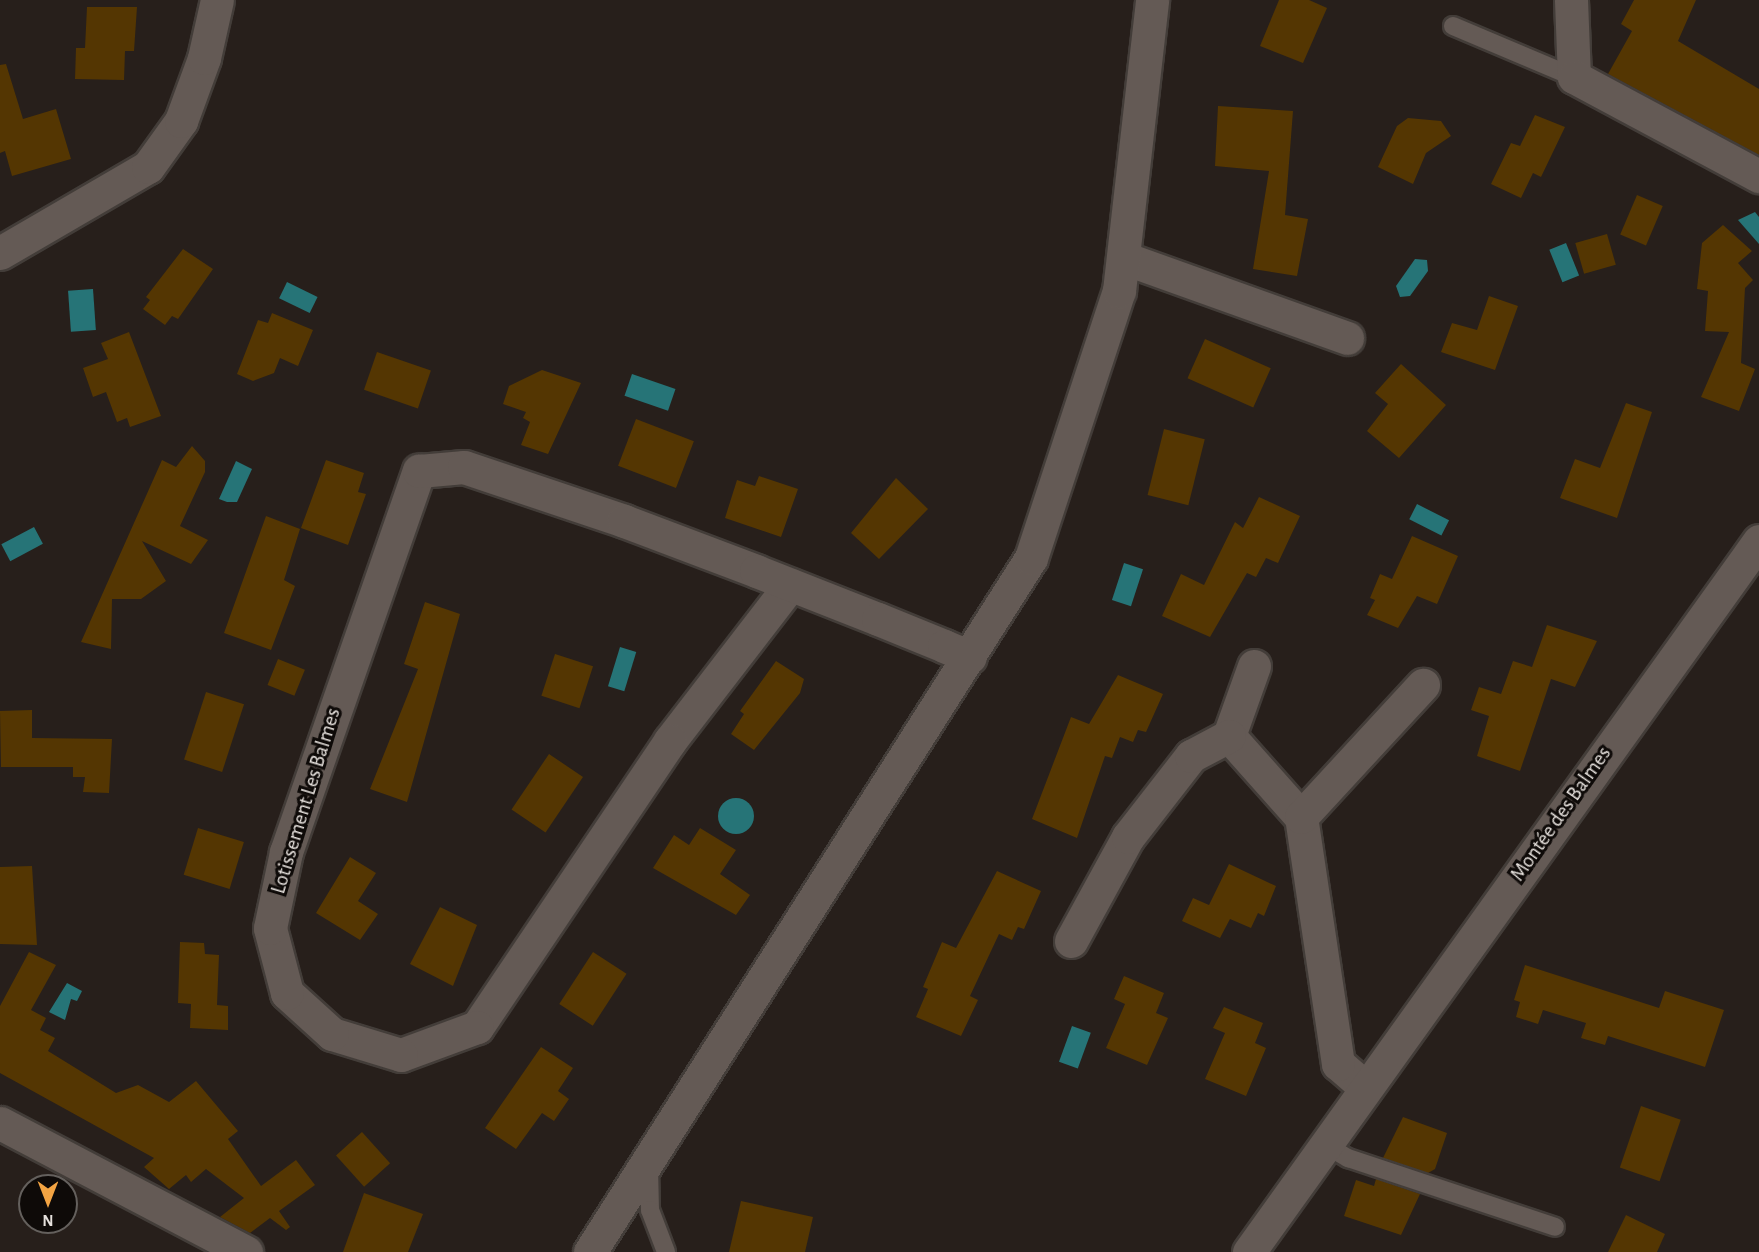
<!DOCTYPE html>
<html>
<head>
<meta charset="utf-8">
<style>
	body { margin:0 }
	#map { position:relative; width:1759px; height:1252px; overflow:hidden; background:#271f1b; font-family:"Alegreya Sans",sans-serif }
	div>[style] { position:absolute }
	.water>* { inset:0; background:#267477; transform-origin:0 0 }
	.round { border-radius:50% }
	.building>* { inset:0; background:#543602; transform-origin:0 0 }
	.roads { filter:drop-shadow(2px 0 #433d39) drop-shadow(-2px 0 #433d39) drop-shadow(0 2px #433d39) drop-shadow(0 -2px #433d39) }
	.lane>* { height:18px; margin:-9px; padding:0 9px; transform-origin:9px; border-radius:9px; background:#645a55 }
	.street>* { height:33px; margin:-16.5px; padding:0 16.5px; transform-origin:16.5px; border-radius:16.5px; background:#645a55 }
	.secondary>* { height:33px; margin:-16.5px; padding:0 16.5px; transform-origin:16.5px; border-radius:16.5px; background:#645a55 }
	span { translate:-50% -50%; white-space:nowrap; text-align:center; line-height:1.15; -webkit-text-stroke:6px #0e0a08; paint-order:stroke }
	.street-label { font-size:21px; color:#e5e0dc }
	.north { position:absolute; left:18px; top:1174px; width:60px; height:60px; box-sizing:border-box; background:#0e0a08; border:2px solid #64605d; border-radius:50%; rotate:180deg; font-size:16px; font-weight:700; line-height:24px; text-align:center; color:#e5e0dc }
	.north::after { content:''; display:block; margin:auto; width:21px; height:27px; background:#f3a443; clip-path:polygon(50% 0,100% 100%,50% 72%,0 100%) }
</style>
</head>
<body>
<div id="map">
	<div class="water">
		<div style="clip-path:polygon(1755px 212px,1759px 217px,1759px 244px,1738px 220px)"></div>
		<div style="left:1566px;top:243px;width:35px;height:18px;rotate:68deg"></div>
		<div style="clip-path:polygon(1415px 259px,1427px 260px,1428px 271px,1410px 296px,1400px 297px,1396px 286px)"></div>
		<div style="left:287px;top:282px;width:34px;height:18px;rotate:26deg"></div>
		<div style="left:93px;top:289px;width:41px;height:25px;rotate:86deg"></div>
		<div style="left:632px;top:374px;width:46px;height:23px;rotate:19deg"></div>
		<div style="clip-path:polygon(236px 461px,252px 469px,237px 502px,227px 502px,219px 499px)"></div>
		<div style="left:1417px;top:504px;width:36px;height:17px;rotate:27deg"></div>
		<div style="left:34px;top:527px;width:19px;height:37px;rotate:62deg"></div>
		<div style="left:1124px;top:563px;width:20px;height:39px;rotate:18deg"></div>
		<div style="left:620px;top:647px;width:17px;height:41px;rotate:17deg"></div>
		<div class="round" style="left:718px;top:798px;width:36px;height:36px"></div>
		<div style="clip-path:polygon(67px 983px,82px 991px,77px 1001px,71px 999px,65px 1020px,49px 1012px)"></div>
		<div style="left:1072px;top:1026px;width:20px;height:38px;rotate:20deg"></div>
	</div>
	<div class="building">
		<div style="clip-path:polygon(1279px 0,1309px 0,1327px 8px,1303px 63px,1260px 46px)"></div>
		<div style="clip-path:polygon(1634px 0,1696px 0,1678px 41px,1759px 89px,1759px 155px,1608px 74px,1632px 31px,1621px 24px)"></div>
		<div style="clip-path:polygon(87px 7px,137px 7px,134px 51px,125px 51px,124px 80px,75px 79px,76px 48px,85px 48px)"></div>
		<div style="clip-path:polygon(6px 64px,23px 119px,56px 109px,71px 159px,12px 176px,5px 151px,0 153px,0 65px)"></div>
		<div style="clip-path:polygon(1218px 106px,1293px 111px,1285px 215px,1308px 219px,1297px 276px,1253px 269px,1269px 171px,1215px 166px)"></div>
		<div style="clip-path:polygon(1535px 115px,1565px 127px,1541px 177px,1533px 173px,1521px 198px,1491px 184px,1511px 143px,1520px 146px)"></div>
		<div style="clip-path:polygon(1408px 118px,1441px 121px,1451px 136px,1426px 153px,1413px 184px,1378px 167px,1397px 126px)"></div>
		<div style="left:1637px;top:195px;width:28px;height:43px;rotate:23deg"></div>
		<div style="clip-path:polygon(1723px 225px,1752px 251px,1738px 263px,1753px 280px,1745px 288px,1741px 363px,1755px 369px,1739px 411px,1701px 397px,1729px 332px,1705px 331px,1708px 291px,1697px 289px,1702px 243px)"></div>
		<div style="left:1607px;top:234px;width:32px;height:33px;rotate:74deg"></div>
		<div style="clip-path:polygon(183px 249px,213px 269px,178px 319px,172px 316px,165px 325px,143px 309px,150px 300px,146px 297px)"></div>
		<div style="clip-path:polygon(1489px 296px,1518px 306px,1495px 370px,1441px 352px,1452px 323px,1477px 330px)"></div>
		<div style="clip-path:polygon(272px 313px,313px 330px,298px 366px,280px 358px,274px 373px,253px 381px,237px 374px,258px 320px,268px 323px)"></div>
		<div style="clip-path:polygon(129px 332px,161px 416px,130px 427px,127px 418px,117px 422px,106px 392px,93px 397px,83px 368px,108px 359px,101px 343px)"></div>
		<div style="left:1205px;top:339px;width:72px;height:43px;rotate:24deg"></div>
		<div style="left:377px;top:352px;width:57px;height:40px;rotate:19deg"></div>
		<div style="clip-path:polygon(1401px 364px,1446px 405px,1399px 458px,1367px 431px,1388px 404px,1375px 393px)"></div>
		<div style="clip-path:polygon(542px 370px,581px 383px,548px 454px,521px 445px,530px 422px,523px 418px,526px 412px,503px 404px,509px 386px)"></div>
		<div style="clip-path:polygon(1626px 403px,1652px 412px,1617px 518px,1560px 498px,1575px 459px,1600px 468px)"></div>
		<div style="left:636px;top:419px;width:62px;height:50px;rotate:21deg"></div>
		<div style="left:1164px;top:429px;width:42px;height:68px;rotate:14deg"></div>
		<div style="clip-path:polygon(192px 446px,205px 461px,205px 472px,180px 526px,208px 540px,191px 564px,142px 541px,166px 581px,141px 599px,112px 599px,111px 649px,81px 642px,162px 460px,176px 467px)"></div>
		<div style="clip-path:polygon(326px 460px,364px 473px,358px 492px,366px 494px,348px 545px,301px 528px)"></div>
		<div style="clip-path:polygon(759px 476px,798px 489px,781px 537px,725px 518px,737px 480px,755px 486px)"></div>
		<div style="clip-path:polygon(896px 478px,928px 509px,879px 559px,851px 533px)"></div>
		<div style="clip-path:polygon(1259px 497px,1300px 516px,1278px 563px,1266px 558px,1256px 577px,1247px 573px,1210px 637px,1162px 616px,1181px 574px,1204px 585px,1235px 522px,1243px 528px)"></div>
		<div style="clip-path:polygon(266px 516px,300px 529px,284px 580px,295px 586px,271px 650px,224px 633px)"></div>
		<div style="clip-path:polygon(1412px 536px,1458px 556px,1437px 604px,1417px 596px,1398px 628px,1367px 615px,1375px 600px,1370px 598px,1380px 574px,1392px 579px)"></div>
		<div style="clip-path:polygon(425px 602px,460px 614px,407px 802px,370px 789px,418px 669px,404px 664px)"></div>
		<div style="clip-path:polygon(1547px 625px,1597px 641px,1575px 687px,1551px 679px,1520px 771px,1477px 756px,1489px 716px,1471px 710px,1479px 687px,1501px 694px,1513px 661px,1532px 667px)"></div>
		<div style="left:555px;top:654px;width:40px;height:44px;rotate:18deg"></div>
		<div style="left:278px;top:659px;width:29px;height:28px;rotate:22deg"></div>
		<div style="clip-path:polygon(776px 661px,804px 679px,800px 693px,754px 750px,731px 734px,744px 714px,740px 711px)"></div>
		<div style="clip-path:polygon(1118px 675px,1163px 694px,1146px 732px,1138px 730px,1133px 742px,1120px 737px,1112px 758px,1105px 756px,1077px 838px,1032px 819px,1071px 717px,1089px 724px)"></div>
		<div style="left:206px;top:692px;width:40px;height:71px;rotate:18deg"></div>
		<div style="clip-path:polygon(32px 710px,32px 738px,112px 739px,109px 793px,83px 792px,85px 777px,73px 777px,73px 767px,1px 767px,0 711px)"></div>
		<div style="left:549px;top:754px;width:41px;height:67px;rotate:34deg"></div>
		<div style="left:198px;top:828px;width:48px;height:49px;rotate:17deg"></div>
		<div style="clip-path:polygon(700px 828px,736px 850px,720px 874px,750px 895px,736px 915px,653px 868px,674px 835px,689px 845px)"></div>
		<div style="clip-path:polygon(350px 857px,376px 873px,358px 901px,378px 914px,360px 940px,316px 913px)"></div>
		<div style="clip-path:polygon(1229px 864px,1276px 886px,1264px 916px,1258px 913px,1251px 928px,1230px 919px,1220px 938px,1182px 921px,1193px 898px,1209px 905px)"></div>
		<div style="clip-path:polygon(32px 866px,37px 945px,0 944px,0 867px)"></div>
		<div style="clip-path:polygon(997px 871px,1041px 891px,1024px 929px,1018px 927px,1012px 940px,999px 934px,970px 996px,978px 1000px,961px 1036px,916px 1017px,928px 989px,923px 987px,942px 942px,956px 948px)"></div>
		<div style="clip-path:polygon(440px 907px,477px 925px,453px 986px,410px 964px)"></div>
		<div style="clip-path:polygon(180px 942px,204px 943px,205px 954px,219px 955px,217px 1005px,228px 1006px,228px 1030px,190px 1028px,191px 1004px,178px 1003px)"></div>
		<div style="clip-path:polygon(29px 952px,56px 965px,31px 1010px,46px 1018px,40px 1030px,55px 1038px,48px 1051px,116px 1093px,138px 1085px,169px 1102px,196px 1081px,238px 1131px,228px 1139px,261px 1186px,296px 1160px,315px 1185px,279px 1211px,290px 1227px,286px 1230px,270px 1218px,250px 1233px,220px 1217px,244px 1198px,206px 1169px,191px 1182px,186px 1175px,169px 1189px,144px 1167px,154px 1158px,0 1073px,0 1006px)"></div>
		<div style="left:593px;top:952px;width:40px;height:62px;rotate:33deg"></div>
		<div style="clip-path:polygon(1525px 965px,1659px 1008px,1665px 991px,1724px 1010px,1705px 1067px,1608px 1036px,1605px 1045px,1581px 1038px,1586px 1023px,1543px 1010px,1538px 1024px,1516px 1017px,1520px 1002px,1514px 1000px)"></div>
		<div style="clip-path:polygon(1124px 976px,1164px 993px,1156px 1013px,1168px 1018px,1147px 1065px,1106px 1048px,1125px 1004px,1114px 999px)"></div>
		<div style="clip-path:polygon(1224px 1007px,1263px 1023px,1255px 1043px,1266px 1048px,1246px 1096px,1205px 1079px,1225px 1033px,1213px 1028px)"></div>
		<div style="clip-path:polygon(541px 1047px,573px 1068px,558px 1091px,569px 1099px,554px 1121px,542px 1113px,516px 1149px,485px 1128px)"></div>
		<div style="left:1641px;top:1106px;width:42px;height:65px;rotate:19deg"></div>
		<div style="clip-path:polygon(1403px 1117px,1447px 1133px,1435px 1169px,1428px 1173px,1383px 1158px)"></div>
		<div style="left:362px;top:1132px;width:42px;height:35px;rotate:48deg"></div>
		<div style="clip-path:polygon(1376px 1179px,1420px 1194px,1401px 1235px,1344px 1216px,1356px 1180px,1374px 1186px)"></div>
		<div style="clip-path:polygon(364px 1193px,423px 1214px,408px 1252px,343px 1252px)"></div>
		<div style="clip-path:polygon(741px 1201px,813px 1217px,805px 1252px,729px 1252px)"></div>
		<div style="clip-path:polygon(1626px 1215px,1665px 1234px,1657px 1252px,1608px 1252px)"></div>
	</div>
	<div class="roads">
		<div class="lane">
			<div style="left:1453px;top:26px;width:131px;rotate:22.9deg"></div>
			<div style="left:1326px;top:1145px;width:26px;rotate:31deg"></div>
			<div style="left:1348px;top:1158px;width:218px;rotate:18.4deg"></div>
			<div style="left:649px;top:1167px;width:43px;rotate:88.7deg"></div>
			<div style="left:650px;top:1210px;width:45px;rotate:69.1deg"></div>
		</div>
		<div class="street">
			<div style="left:1571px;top:0;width:77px;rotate:87.8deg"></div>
			<div style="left:1574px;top:77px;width:210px;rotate:28.2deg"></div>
			<div style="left:0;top:253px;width:171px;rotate:-30.2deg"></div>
			<div style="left:148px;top:167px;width:57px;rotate:-54.3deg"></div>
			<div style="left:181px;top:121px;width:67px;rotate:-69.9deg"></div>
			<div style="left:204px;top:58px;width:59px;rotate:-77.4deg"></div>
			<div style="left:1124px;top:258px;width:237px;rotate:19.7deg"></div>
			<div style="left:790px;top:585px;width:197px;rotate:127.6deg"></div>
			<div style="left:670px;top:741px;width:345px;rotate:124deg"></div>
			<div style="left:477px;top:1027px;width:81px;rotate:159.8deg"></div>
			<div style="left:401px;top:1055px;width:72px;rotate:-163.1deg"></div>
			<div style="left:332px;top:1034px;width:61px;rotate:-137.7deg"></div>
			<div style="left:287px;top:993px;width:67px;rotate:-104.7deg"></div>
			<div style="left:270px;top:928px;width:78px;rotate:-78.1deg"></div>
			<div style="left:286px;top:852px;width:404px;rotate:-70.8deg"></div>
			<div style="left:419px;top:471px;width:45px;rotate:-5.1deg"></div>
			<div style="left:464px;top:467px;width:169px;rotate:18.6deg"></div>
			<div style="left:624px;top:521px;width:141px;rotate:20.7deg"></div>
			<div style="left:756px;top:571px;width:131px;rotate:21.5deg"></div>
			<div style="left:878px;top:619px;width:71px;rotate:22.2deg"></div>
			<div style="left:944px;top:646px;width:28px;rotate:23deg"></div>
			<div style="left:1254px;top:666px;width:74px;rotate:109.7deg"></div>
			<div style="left:1229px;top:736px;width:108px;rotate:48.4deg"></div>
			<div style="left:1071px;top:941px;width:119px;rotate:-61.3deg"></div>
			<div style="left:1128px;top:837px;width:103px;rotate:-52.1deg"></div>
			<div style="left:1191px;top:756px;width:43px;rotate:-27.8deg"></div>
			<div style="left:1366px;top:1088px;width:37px;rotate:-139deg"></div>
			<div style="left:1338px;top:1064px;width:250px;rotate:-98.5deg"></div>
			<div style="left:1301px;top:817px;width:180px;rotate:-47.3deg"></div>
			<div style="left:0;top:1123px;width:278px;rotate:27.7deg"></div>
			<div style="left:1249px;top:1252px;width:875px;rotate:-54.35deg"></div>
		</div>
		<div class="secondary">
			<div style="left:590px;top:1252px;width:822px;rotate:-57.57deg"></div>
			<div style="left:1031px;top:558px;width:281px;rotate:-71.8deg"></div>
			<div style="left:1119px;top:291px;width:293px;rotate:-83.5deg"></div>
		</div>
	</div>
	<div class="street-label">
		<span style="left:306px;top:801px;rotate:-73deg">Lotissement Les Balmes</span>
		<span style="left:1561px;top:814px;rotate:-55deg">Montée des Balmes</span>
	</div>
	<div class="north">N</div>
</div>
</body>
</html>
